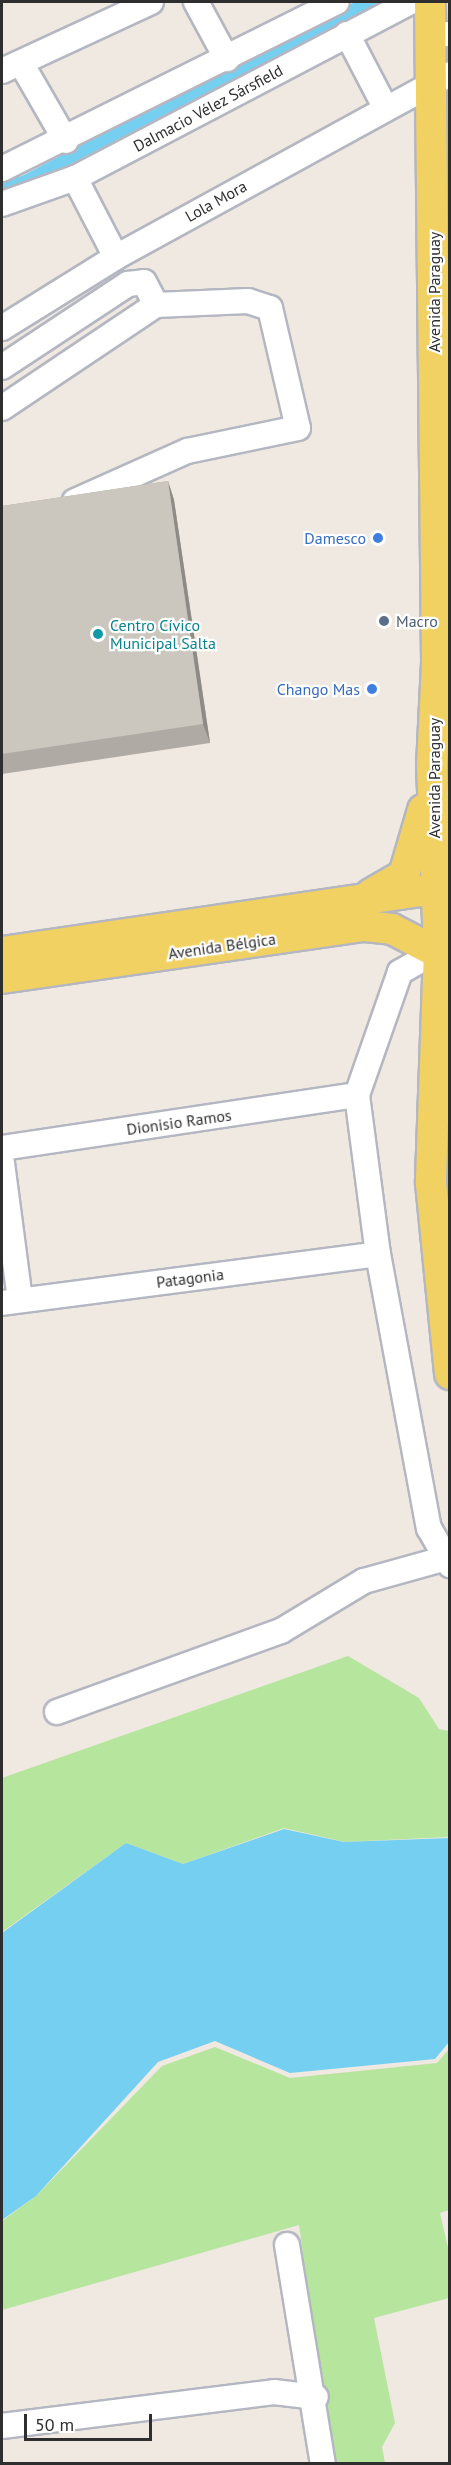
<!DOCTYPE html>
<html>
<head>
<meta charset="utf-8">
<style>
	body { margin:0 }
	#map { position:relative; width:451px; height:2465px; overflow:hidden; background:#efe9e1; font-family:"PT Sans",sans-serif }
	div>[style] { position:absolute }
	.green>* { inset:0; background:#b6e59e }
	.water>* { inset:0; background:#75cff0 }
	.roads { filter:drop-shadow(2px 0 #b4b7c1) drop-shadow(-2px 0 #b4b7c1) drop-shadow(0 2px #b4b7c1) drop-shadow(0 -2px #b4b7c1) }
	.minor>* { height:24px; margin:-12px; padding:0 12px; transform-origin:12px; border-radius:12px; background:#fff }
	.major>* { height:30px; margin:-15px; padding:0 15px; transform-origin:15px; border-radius:15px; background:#f2d163 }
	.wall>* { inset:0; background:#afaba4 }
	.shaded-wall>* { inset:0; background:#8e8b86 }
	.building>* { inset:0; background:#cbc7bf }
	.dots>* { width:16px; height:16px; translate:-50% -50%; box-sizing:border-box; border:3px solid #fff; border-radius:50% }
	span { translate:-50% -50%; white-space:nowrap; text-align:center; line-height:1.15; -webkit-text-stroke:4.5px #fff; paint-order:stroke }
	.street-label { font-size:16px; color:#2e2e2e }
	.shop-label { font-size:16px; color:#366cbe }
	.right { translate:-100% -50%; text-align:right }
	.service-label { font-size:16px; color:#4e5e75 }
	.left { translate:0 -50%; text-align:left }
	.culture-label { font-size:16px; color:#0d838f }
	.frame { position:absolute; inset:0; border:3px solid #2e2e2e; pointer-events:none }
	.scale { position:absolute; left:24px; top:2414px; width:128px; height:27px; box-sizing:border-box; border:3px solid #2e2e2e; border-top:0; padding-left:8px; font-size:18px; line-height:21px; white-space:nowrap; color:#2e2e2e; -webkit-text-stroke:4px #fff; paint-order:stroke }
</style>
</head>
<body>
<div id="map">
	<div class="green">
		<div style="clip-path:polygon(348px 1656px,419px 1698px,439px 1729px,449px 1731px,449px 1837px,345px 1842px,284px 1828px,183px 1864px,126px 1843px,2px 1932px,2px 1778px)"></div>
		<div style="clip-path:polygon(215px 2047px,290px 2078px,437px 2063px,449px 2049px,449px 2210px,440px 2213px,449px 2252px,449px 2298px,374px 2318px,395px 2423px,382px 2447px,385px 2463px,333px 2463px,299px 2225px,2px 2310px,2px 2221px,36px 2196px,162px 2066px)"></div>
	</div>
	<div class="water">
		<div style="clip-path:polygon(355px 2px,382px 2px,27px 187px,2px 191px,2px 180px,22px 176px)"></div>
		<div style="clip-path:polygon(284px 1829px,344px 1842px,449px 1838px,449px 2042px,435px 2059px,290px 2073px,215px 2041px,158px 2062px,36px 2196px,2px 2220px,2px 1933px,126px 1843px,183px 1864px)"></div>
	</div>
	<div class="roads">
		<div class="minor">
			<div style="left:196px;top:2px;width:65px;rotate:61.5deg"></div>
			<div style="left:347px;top:34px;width:82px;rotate:62.5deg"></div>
			<div style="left:434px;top:35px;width:16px;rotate:-4deg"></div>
			<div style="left:21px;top:63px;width:90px;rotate:60deg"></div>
			<div style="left:2px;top:71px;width:164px;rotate:-24.8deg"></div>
			<div style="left:2px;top:169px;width:374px;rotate:-26.5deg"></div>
			<div style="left:75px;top:178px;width:89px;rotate:62.6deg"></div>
			<div style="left:2px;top:204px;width:77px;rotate:-19.6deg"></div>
			<div style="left:75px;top:178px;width:378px;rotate:-27.7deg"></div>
			<div style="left:2px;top:328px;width:134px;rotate:-31.9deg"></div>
			<div style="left:116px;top:257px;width:381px;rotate:-28.7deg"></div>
			<div style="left:2px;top:367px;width:151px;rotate:-33.4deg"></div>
			<div style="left:128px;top:284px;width:16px;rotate:-7deg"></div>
			<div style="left:144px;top:282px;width:26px;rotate:62deg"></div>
			<div style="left:2px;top:408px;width:185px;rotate:-33.8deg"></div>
			<div style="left:156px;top:305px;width:92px;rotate:-2.5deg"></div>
			<div style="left:248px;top:301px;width:23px;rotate:18deg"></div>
			<div style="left:270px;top:308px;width:123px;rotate:76.9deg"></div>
			<div style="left:298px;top:428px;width:113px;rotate:168.3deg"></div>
			<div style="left:187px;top:451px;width:123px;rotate:155.9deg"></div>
			<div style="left:439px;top:950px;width:45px;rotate:150.6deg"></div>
			<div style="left:400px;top:972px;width:130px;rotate:109.3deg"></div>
			<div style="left:357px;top:1095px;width:160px;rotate:82.5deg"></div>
			<div style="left:378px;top:1254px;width:279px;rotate:79.5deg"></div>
			<div style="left:429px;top:1528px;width:43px;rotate:60.4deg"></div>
			<div style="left:2px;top:1148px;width:359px;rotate:-8.5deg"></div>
			<div style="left:2px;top:1163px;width:138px;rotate:82.5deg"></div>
			<div style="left:2px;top:1303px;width:379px;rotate:-7.4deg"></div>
			<div style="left:57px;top:1712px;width:238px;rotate:-19.9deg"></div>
			<div style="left:281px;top:1631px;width:97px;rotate:-31.1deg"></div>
			<div style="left:364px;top:1581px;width:82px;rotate:-15.6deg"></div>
			<div style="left:287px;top:2245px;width:222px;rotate:80.7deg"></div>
			<div style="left:2px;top:2426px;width:274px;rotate:-7.1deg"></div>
			<div style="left:274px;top:2392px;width:42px;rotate:6.8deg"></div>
		</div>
		<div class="major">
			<div style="left:430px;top:2px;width:661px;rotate:89.39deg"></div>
			<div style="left:437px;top:663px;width:103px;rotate:92.8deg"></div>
			<div style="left:432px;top:766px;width:184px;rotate:87.8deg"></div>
			<div style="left:439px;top:950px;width:233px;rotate:92deg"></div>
			<div style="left:431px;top:1183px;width:192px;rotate:84.3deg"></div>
			<div style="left:371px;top:894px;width:38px;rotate:-30deg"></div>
			<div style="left:404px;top:875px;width:68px;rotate:-73.7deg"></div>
			<div style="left:2px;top:952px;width:453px;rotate:-8.3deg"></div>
			<div style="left:2px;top:978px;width:367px;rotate:-8.2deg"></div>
			<div style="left:365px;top:926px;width:27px;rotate:6deg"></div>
			<div style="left:392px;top:929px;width:65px;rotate:27.3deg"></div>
		</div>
	</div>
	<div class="wall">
		<div style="clip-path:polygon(168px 481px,174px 500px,210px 743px,2px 774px,2px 506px)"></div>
	</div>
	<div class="shaded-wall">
		<div style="clip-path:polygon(168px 481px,174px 500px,210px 743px,203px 724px)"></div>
	</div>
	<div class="building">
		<div style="clip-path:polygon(168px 481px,203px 724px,2px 754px,2px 506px)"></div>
	</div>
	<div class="dots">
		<div style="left:378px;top:538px;background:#3f7fe0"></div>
		<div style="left:384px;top:621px;background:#5c6f8a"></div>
		<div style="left:98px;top:634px;background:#0f9aa8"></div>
		<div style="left:372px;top:689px;background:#3f7fe0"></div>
	</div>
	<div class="street-label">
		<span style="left:208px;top:108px;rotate:-28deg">Dalmacio Vélez Sársfield</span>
		<span style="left:216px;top:201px;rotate:-29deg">Lola Mora</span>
		<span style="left:434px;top:292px;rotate:-90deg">Avenida Paraguay</span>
		<span style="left:434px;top:778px;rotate:-90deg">Avenida Paraguay</span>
		<span style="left:222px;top:946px;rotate:-8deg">Avenida Bélgica</span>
		<span style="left:179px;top:1122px;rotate:-8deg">Dionisio Ramos</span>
		<span style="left:190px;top:1278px;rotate:-7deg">Patagonia</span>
	</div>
	<div class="shop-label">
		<span class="right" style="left:366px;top:538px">Damesco</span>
		<span class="right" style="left:360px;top:689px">Chango Mas</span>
	</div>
	<div class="service-label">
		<span class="left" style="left:396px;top:621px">Macro</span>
	</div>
	<div class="culture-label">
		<span class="left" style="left:110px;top:634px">Centro Cívico<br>Municipal Salta</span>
	</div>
	<div class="frame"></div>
	<div class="scale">50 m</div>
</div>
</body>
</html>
